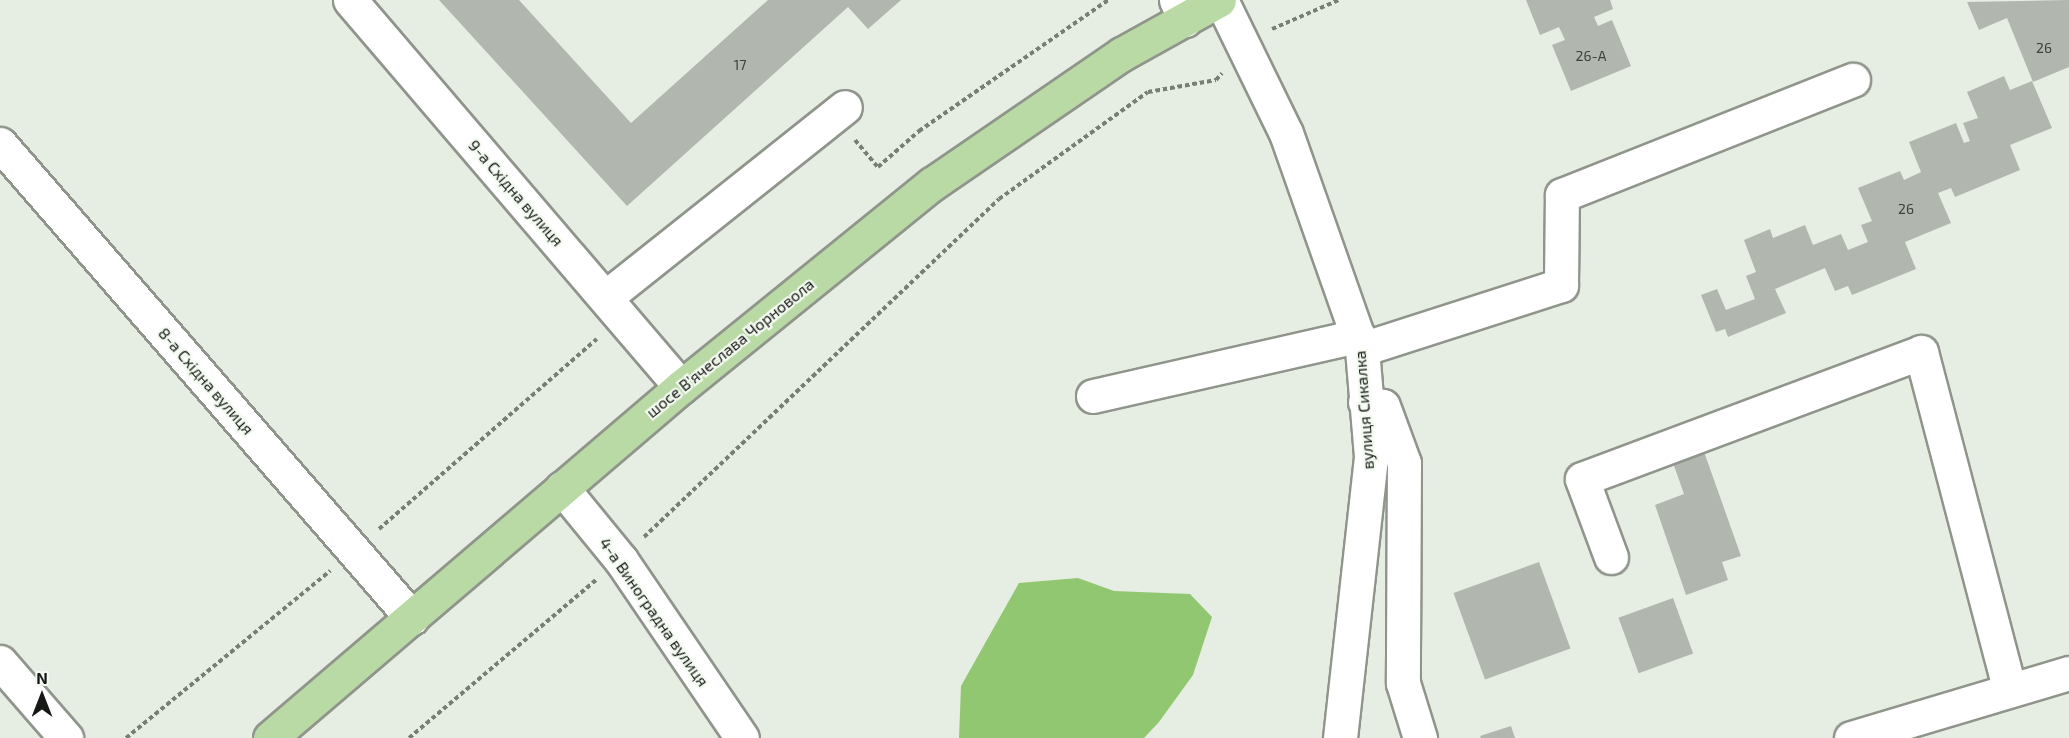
<!DOCTYPE html>
<html>
<head>
<meta charset="utf-8">
<style>
	body { margin:0 }
	#map { position:relative; width:2069px; height:738px; overflow:hidden; background:#e6ede3; font-family:"Exo 2",sans-serif }
	div>[style] { position:absolute }
	.forest>* { inset:0; background:#92c772 }
	.building>* { inset:0; background:#b1b7ae; transform-origin:0 0 }
	.path>* { height:4px; margin-top:-2px; transform-origin:0; background:repeating-linear-gradient(90deg,#787d76 0 4.5px,transparent 0 7.5px) }
	.roads { filter:drop-shadow(2px 0 #8f958b) drop-shadow(-2px 0 #8f958b) drop-shadow(0 2px #8f958b) drop-shadow(0 -2px #8f958b) }
	.minor>* { height:33px; margin:-16.5px; padding:0 16.5px; transform-origin:16.5px; border-radius:16.5px; background:#fff }
	.major>* { height:33px; margin:-16.5px; padding:0 16.5px; transform-origin:16.5px; border-radius:16.5px; background:#b9d9a5 }
	span { translate:-50% -50%; white-space:nowrap; text-align:center; line-height:1.15; -webkit-text-stroke:4.5px #f3faf0; paint-order:stroke }
	.number-label { font-size:14px; color:#3d403b }
	.number-label span { -webkit-text-stroke-width:0 }
	.street-label { font-size:16px; color:#161815 }
	.north { position:absolute; left:12px; top:666px; width:60px; height:60px; -webkit-text-stroke:4px #f3faf0; paint-order:stroke; rotate:0deg; font-size:16px; font-weight:700; line-height:24px; text-align:center; color:#161815 }
	.north::after { content:''; display:block; margin:auto; width:21px; height:27px; background:#161815; clip-path:polygon(50% 0,100% 100%,50% 72%,0 100%) }
</style>
</head>
<body>
<div id="map">
	<div class="forest">
		<div style="clip-path:polygon(1078px 578px,1114px 591px,1190px 594px,1212px 617px,1193px 675px,1159px 722px,1144px 738px,959px 738px,961px 686px,1019px 583px)"></div>
	</div>
	<div class="building">
		<div style="clip-path:polygon(439px 0,519px 0,631px 123px,768px 0,901px 0,868px 29px,848px 7px,627px 206px)"></div>
		<div style="clip-path:polygon(1526px 0,1610px 0,1613px 9px,1594px 17px,1598px 26px,1612px 20px,1631px 66px,1571px 91px,1552px 45px,1565px 40px,1559px 27px,1540px 35px)"></div>
		<div style="clip-path:polygon(2069px 0,2069px 67px,2033px 82px,2007px 18px,1979px 30px,1967px 2px)"></div>
		<div style="clip-path:polygon(2004px 76px,2010px 90px,2032px 81px,2052px 128px,2010px 145px,2020px 170px,1955px 197px,1951px 188px,1938px 193px,1951px 223px,1905px 242px,1916px 269px,1852px 295px,1848px 286px,1835px 291px,1825px 268px,1775px 289px,1786px 313px,1728px 337px,1725px 329px,1716px 332px,1701px 295px,1717px 289px,1726px 310px,1755px 299px,1746px 276px,1756px 272px,1744px 240px,1770px 229px,1773px 238px,1805px 225px,1813px 245px,1841px 234px,1848px 250px,1868px 242px,1861px 225px,1872px 221px,1858px 188px,1900px 171px,1904px 180px,1921px 172px,1909px 142px,1956px 123px,1964px 143px,1970px 141px,1963px 123px,1978px 118px,1967px 92px)"></div>
		<div style="clip-path:polygon(1703px 449px,1741px 556px,1722px 562px,1728px 580px,1686px 595px,1655px 505px,1684px 494px,1672px 460px)"></div>
		<div style="left:1539px;top:562px;width:92px;height:91px;rotate:70deg"></div>
		<div style="left:1673px;top:598px;width:59px;height:58px;rotate:70deg"></div>
		<div style="clip-path:polygon(1511px 726px,1515px 738px,1481px 738px,1480px 736px)"></div>
	</div>
	<div class="path">
		<div style="left:1272px;top:29px;width:73px;rotate:-23.4deg"></div>
		<div style="left:855px;top:140px;width:35px;rotate:50deg"></div>
		<div style="left:878px;top:167px;width:55px;rotate:-41.3deg"></div>
		<div style="left:919px;top:131px;width:230px;rotate:-34.7deg"></div>
		<div style="left:379px;top:529px;width:289px;rotate:-41.1deg"></div>
		<div style="left:644px;top:537px;width:490px;rotate:-43.6deg"></div>
		<div style="left:999px;top:199px;width:183px;rotate:-35.7deg"></div>
		<div style="left:1148px;top:92px;width:69px;rotate:-10deg"></div>
		<div style="left:1216px;top:80px;width:9px;rotate:-49deg"></div>
		<div style="left:126px;top:738px;width:264px;rotate:-39.3deg"></div>
		<div style="left:409px;top:738px;width:245px;rotate:-40.2deg"></div>
	</div>
	<div class="roads">
		<div class="minor">
			<div style="left:350px;top:0;width:509px;rotate:49.46deg"></div>
			<div style="left:1176px;top:0;width:22px;rotate:66deg"></div>
			<div style="left:1221px;top:0;width:148px;rotate:64deg"></div>
			<div style="left:1286px;top:133px;width:229px;rotate:70.6deg"></div>
			<div style="left:1362px;top:349px;width:108px;rotate:85.2deg"></div>
			<div style="left:1371px;top:457px;width:283px;rotate:96.3deg"></div>
			<div style="left:0;top:144px;width:628px;rotate:49deg"></div>
			<div style="left:606px;top:297px;width:305px;rotate:-38.5deg"></div>
			<div style="left:1362px;top:349px;width:209px;rotate:-17.8deg"></div>
			<div style="left:1561px;top:285px;width:90px;rotate:-89.4deg"></div>
			<div style="left:1562px;top:195px;width:313px;rotate:-21.6deg"></div>
			<div style="left:1093px;top:396px;width:272px;rotate:-12.8deg"></div>
			<div style="left:1365px;top:402px;width:18px;rotate:13deg"></div>
			<div style="left:1383px;top:406px;width:61px;rotate:69.8deg"></div>
			<div style="left:1404px;top:463px;width:220px;rotate:90.3deg"></div>
			<div style="left:1403px;top:683px;width:58px;rotate:72.8deg"></div>
			<div style="left:562px;top:488px;width:93px;rotate:50.7deg"></div>
			<div style="left:621px;top:560px;width:215px;rotate:55.8deg"></div>
			<div style="left:1611px;top:557px;width:83px;rotate:-110.4deg"></div>
			<div style="left:1582px;top:479px;width:362px;rotate:-20.5deg"></div>
			<div style="left:1921px;top:352px;width:346px;rotate:75.3deg"></div>
			<div style="left:0;top:662px;width:101px;rotate:49deg"></div>
			<div style="left:1851px;top:738px;width:227px;rotate:-16.6deg"></div>
		</div>
		<div class="major">
			<div style="left:270px;top:738px;width:540px;rotate:-40.5deg"></div>
			<div style="left:681px;top:387px;width:323px;rotate:-39deg"></div>
			<div style="left:932px;top:184px;width:230px;rotate:-34.4deg"></div>
			<div style="left:1122px;top:54px;width:111px;rotate:-29.1deg"></div>
		</div>
	</div>
	<div class="number-label">
		<span style="left:2044px;top:48px">26</span>
		<span style="left:1591px;top:56px">26-А</span>
		<span style="left:740px;top:65px">17</span>
		<span style="left:1906px;top:209px">26</span>
	</div>
	<div class="street-label">
		<span style="left:516px;top:193px;rotate:49deg">9-а Східна вулиця</span>
		<span style="left:730px;top:348px;rotate:-39deg">шосе В'ячеслава Чорновола</span>
		<span style="left:206px;top:381px;rotate:49deg">8-а Східна вулиця</span>
		<span style="left:1364px;top:410px;rotate:-94deg">вулиця Сикалка</span>
		<span style="left:654px;top:612px;rotate:55deg">4-а Виноградна вулиця</span>
	</div>
	<div class="north">N</div>
</div>
</body>
</html>
